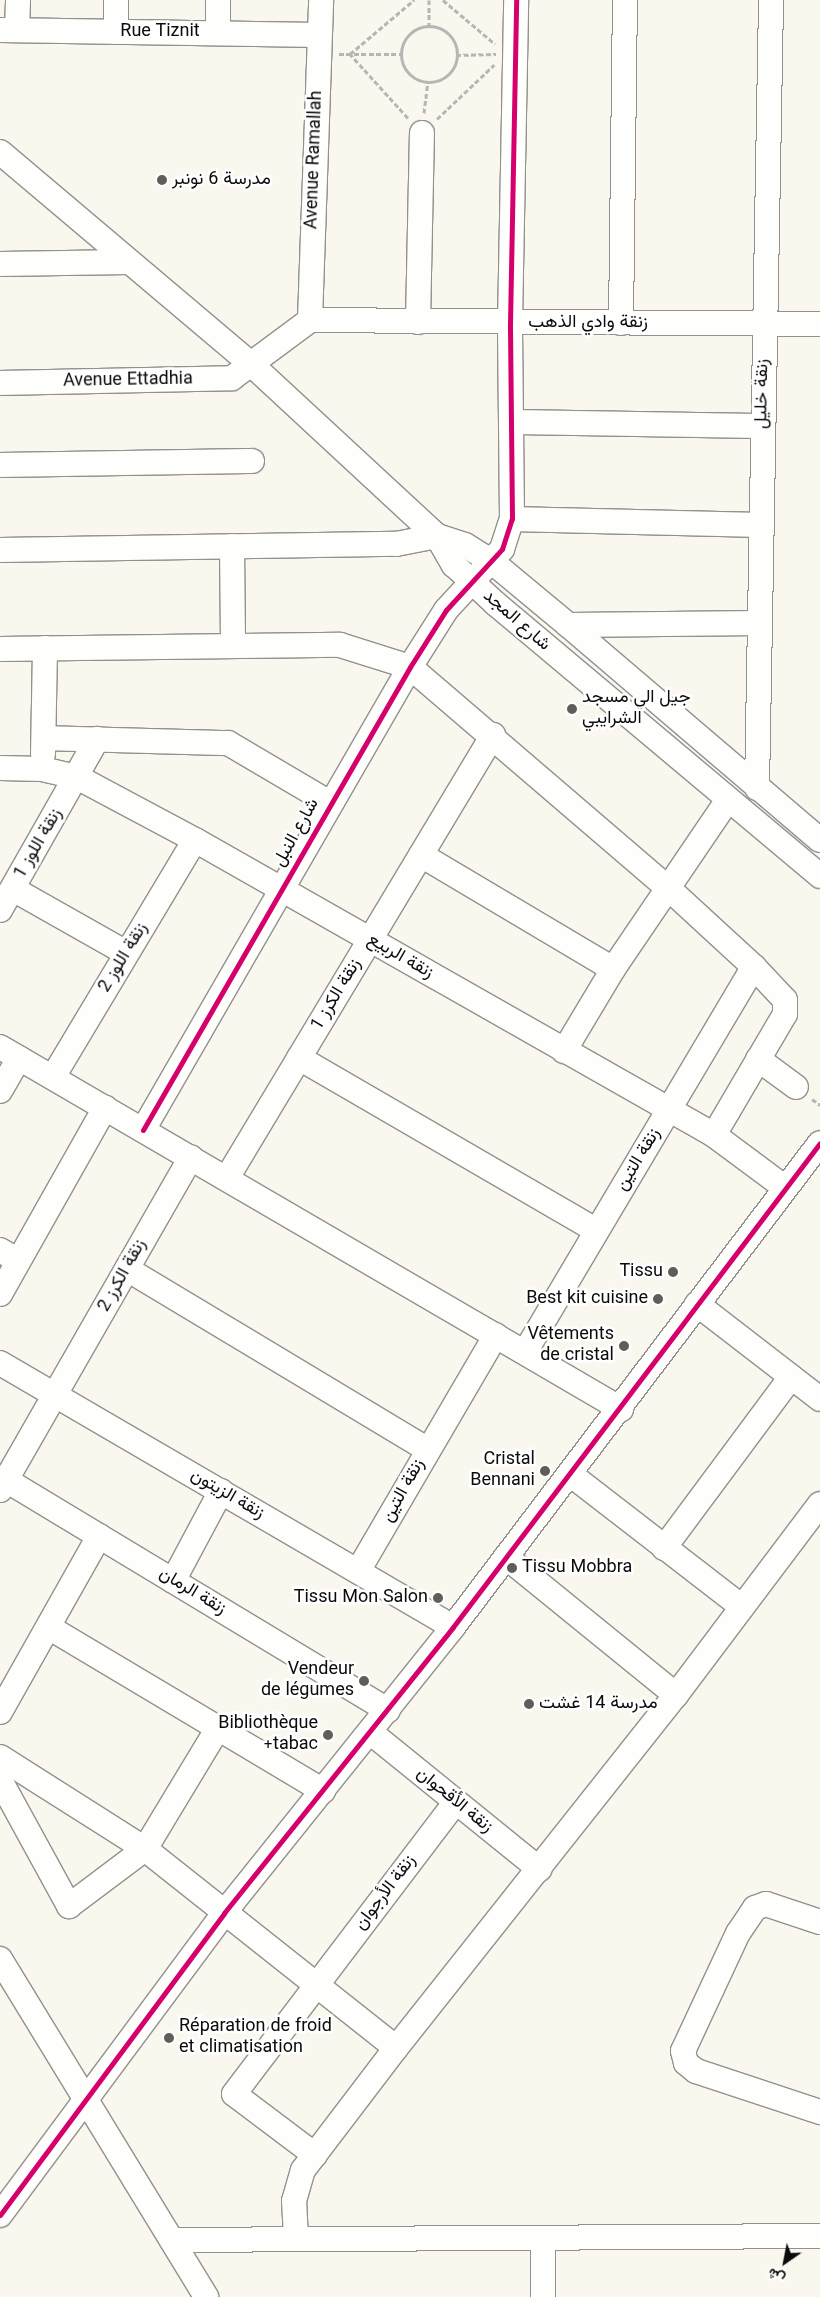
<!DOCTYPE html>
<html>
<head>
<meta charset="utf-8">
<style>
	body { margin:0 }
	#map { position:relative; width:820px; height:2297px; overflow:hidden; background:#faf7ee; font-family:Georgia,Vazirmatn,serif }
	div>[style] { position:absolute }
	.path>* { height:3px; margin-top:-1.5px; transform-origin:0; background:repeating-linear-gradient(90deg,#b7b6b5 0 5px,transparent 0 7.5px) }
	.path>.ring { margin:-1.5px; padding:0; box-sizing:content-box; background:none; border:3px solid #b7b6b5; border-radius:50% }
	.roads { filter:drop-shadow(1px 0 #93918d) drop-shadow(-1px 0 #93918d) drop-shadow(0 1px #93918d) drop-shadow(0 -1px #93918d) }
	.minor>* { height:24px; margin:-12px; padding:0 12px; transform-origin:12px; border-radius:12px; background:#fefefc }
	.cycleway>* { height:5px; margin:-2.5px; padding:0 2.5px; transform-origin:2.5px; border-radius:2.5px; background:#d6006c }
	.dots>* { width:14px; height:14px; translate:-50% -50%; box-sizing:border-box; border:2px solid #fff; border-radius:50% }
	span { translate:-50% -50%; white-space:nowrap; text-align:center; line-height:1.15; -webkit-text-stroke:5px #fff; paint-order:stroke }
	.street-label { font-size:18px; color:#0b0b0b }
	.poi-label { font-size:18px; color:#0b0b0b }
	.left { translate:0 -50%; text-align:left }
	.right { translate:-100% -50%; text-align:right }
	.north { position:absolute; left:760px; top:2237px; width:50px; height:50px; -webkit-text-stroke:4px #fff; paint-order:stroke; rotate:213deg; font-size:14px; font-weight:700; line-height:20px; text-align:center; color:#0b0b0b }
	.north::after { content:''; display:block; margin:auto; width:18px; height:22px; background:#0b0b0b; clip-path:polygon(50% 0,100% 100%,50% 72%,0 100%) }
</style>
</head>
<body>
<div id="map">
	<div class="path">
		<div style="left:429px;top:0;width:26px;rotate:90deg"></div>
		<div style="left:443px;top:0;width:68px;rotate:40.2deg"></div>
		<div class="ring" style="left:401px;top:26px;width:53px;height:53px"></div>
		<div style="left:339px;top:54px;width:62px"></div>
		<div style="left:456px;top:55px;width:40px;rotate:-1.4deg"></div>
		<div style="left:424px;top:113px;width:31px;rotate:-83deg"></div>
		<div style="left:408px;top:118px;width:86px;rotate:-132.2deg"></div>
		<div style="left:350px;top:54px;width:84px;rotate:-40.2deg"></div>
		<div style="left:437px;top:119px;width:79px;rotate:-43.5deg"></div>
		<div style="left:812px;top:1099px;width:10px;rotate:37deg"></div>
	</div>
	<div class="roads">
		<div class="minor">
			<div style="left:0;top:30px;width:319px;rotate:0.9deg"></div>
			<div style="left:17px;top:30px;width:30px;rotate:-88deg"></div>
			<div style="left:116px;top:32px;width:32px;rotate:-90deg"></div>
			<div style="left:218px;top:32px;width:32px;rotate:-90deg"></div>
			<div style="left:0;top:152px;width:329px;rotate:40.2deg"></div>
			<div style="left:251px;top:364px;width:253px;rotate:42.8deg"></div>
			<div style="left:437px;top:536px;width:34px;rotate:60deg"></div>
			<div style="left:454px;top:565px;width:57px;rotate:42.9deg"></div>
			<div style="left:496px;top:604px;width:423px;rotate:40deg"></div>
			<div style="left:0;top:264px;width:128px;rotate:-0.9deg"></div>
			<div style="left:310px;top:320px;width:320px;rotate:-88deg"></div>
			<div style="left:418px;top:322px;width:189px;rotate:-88.8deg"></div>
			<div style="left:621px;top:323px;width:323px;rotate:-89.3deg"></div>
			<div style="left:0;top:383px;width:232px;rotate:-1.2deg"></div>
			<div style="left:232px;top:378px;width:97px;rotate:-36.6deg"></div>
			<div style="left:310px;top:320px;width:510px;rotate:0.45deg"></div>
			<div style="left:511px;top:422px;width:251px;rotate:0.9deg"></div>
			<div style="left:0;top:465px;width:252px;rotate:-0.9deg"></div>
			<div style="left:512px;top:519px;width:248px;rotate:1.4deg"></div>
			<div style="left:232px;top:546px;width:100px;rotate:89.4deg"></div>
			<div style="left:0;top:550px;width:396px;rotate:-0.9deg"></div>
			<div style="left:396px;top:544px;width:42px;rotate:-11deg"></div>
			<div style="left:437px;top:536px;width:29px;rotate:18deg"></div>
			<div style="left:465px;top:545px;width:31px;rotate:32deg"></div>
			<div style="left:491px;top:561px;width:100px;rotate:39.7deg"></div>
			<div style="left:568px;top:625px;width:331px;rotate:40.5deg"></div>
			<div style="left:568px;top:625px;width:192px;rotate:-0.6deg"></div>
			<div style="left:0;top:649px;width:340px;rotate:-0.7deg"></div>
			<div style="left:340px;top:645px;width:73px;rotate:17.4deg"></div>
			<div style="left:410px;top:667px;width:338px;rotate:40.6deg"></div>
			<div style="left:667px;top:887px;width:118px;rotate:42.6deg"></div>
			<div style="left:754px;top:967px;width:45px;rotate:46.8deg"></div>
			<div style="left:785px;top:1000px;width:14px;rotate:90deg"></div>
			<div style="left:785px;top:1014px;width:140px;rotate:120.4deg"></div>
			<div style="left:44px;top:738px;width:184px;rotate:1.6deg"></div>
			<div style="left:228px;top:743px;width:118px;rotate:30.5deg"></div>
			<div style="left:43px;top:754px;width:106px;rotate:-88.9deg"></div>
			<div style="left:0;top:768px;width:42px;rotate:1.4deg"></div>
			<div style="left:42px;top:769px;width:36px;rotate:13deg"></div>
			<div style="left:77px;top:777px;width:134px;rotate:28.1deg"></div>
			<div style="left:195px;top:840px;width:597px;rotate:29.61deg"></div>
			<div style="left:714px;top:1135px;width:87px;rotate:36.6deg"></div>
			<div style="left:757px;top:788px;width:788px;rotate:-88.98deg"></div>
			<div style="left:421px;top:855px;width:223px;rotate:30.7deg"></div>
			<div style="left:13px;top:889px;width:130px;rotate:29.5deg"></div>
			<div style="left:0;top:910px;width:197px;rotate:-60.4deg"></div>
			<div style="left:0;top:1047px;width:719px;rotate:30.24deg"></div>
			<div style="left:564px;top:1051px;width:96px;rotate:-59.1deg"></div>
			<div style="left:613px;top:969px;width:204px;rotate:-55.8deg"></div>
			<div style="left:299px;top:1058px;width:343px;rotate:30.1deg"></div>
			<div style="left:758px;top:1059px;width:47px;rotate:36.4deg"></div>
			<div style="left:53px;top:1077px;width:276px;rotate:-59.1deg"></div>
			<div style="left:0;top:1091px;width:38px;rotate:-60deg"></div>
			<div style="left:143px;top:1130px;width:534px;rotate:-60.03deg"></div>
			<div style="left:410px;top:667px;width:67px;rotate:-57.7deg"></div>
			<div style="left:446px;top:610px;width:83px;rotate:-47.4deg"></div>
			<div style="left:502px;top:549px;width:32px;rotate:-72deg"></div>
			<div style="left:512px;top:519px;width:196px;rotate:-90.6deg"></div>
			<div style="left:510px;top:323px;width:323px;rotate:-88.9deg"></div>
			<div style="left:227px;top:1178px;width:517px;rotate:-59.02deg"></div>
			<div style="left:0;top:1250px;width:21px;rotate:31deg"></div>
			<div style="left:127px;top:1269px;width:350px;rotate:31deg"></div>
			<div style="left:0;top:1294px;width:214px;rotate:-60.6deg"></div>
			<div style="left:697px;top:1304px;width:155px;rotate:37.7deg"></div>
			<div style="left:525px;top:1352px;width:448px;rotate:-59.3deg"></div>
			<div style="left:0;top:1363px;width:524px;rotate:30.23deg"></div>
			<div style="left:570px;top:1474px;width:217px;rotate:37.7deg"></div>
			<div style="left:6px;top:1480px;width:372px;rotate:-60.2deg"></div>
			<div style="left:0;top:1490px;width:12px;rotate:-59deg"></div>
			<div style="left:6px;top:1480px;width:446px;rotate:31.1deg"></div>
			<div style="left:664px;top:1548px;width:213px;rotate:-53.4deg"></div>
			<div style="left:506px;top:1557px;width:219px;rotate:39.1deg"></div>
			<div style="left:358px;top:1571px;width:273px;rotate:-59.7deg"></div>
			<div style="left:173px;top:1581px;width:102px;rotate:-61.9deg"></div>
			<div style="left:50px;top:1628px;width:318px;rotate:30.8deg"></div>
			<div style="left:0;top:1712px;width:202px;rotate:-60.6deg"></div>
			<div style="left:370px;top:1732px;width:218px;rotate:39deg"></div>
			<div style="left:0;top:1757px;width:172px;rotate:32.4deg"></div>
			<div style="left:145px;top:1849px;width:320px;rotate:38.4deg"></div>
			<div style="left:0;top:1780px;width:144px;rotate:61.3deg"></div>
			<div style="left:69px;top:1906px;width:95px;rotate:-36.9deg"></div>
			<div style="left:145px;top:1849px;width:141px;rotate:-58.9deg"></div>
			<div style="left:820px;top:1922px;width:57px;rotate:-161.6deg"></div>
			<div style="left:766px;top:1904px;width:12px;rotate:160deg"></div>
			<div style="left:755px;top:1908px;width:30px;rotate:124deg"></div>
			<div style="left:738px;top:1933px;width:130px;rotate:115deg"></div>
			<div style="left:683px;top:2051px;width:12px;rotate:76deg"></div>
			<div style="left:686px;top:2063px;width:13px;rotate:39deg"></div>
			<div style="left:696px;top:2071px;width:131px;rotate:18.3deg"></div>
			<div style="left:0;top:1959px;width:396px;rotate:58.6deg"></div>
			<div style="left:315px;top:2155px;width:101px;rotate:-143deg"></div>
			<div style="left:234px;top:2094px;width:367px;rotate:-52.8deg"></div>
			<div style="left:0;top:2215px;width:376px;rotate:-53.4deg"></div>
			<div style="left:224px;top:1913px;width:366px;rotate:-51.3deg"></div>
			<div style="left:453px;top:1627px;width:607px;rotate:-52.83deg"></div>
			<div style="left:296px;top:2238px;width:37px;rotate:-93deg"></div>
			<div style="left:294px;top:2201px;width:32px;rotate:-74deg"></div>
			<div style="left:303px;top:2170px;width:153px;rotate:-52.7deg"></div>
			<div style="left:396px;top:2048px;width:451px;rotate:-51.6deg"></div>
			<div style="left:676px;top:1695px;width:239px;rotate:-53deg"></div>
			<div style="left:543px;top:2238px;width:59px;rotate:90deg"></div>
			<div style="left:172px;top:2240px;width:648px;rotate:-0.35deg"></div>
		</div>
	</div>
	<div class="cycleway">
		<div style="left:143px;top:1130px;width:534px;rotate:-60.03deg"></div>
		<div style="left:410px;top:667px;width:67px;rotate:-57.7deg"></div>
		<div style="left:446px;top:610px;width:83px;rotate:-47.4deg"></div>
		<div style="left:502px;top:549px;width:32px;rotate:-72deg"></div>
		<div style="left:512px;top:519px;width:196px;rotate:-90.6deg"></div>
		<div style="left:510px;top:323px;width:323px;rotate:-88.9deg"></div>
		<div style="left:0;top:2215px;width:376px;rotate:-53.4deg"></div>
		<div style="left:224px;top:1913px;width:366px;rotate:-51.3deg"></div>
		<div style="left:453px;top:1627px;width:607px;rotate:-52.83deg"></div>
	</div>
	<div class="dots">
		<div style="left:162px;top:180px;background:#5f5e5a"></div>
		<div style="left:572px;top:709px;background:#5f5e5a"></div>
		<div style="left:673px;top:1272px;background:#5f5e5a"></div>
		<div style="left:658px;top:1299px;background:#5f5e5a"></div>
		<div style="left:624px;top:1346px;background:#5f5e5a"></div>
		<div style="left:545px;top:1471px;background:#5f5e5a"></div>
		<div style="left:512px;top:1568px;background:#5f5e5a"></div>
		<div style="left:438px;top:1598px;background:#5f5e5a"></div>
		<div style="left:364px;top:1681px;background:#5f5e5a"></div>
		<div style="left:529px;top:1704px;background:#5f5e5a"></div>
		<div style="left:328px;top:1735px;background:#5f5e5a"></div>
		<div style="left:169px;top:2038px;background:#5f5e5a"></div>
	</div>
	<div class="street-label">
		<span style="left:160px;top:32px">Rue Tiznit</span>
		<span style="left:315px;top:160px;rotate:-88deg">Avenue Ramallah</span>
		<span style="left:588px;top:323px">زنقة وادي الذهب</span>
		<span style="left:128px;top:381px;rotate:-1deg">Avenue Ettadhia</span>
		<span style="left:763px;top:394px;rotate:-89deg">زنقة خليل</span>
		<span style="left:516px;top:621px;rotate:41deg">شارع المجد</span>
		<span style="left:297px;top:833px;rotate:-61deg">شارع النبل</span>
		<span style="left:39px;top:844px;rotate:-60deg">زنقة اللوز 1</span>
		<span style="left:400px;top:957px;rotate:30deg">زنقة الربيع</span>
		<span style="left:124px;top:958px;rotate:-59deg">زنقة اللوز 2</span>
		<span style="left:337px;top:995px;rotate:-59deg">زنقة الكرز 1</span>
		<span style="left:639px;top:1160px;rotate:-59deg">زنقة التين</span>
		<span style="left:123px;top:1276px;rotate:-61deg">زنقة الكرز 2</span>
		<span style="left:404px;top:1491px;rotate:-61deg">زنقة التين</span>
		<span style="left:227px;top:1495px;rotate:30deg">زنقة الزيتون</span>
		<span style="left:192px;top:1592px;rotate:31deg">زنقة الرمان</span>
		<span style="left:454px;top:1801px;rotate:39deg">زنقة الأقحوان</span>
		<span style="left:386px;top:1893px;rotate:-53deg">زنقة الأرجوان</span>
	</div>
	<div class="poi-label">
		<span class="left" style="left:172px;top:180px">مدرسة 6 نونبر</span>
		<span class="left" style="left:582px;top:709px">جيل الي مسجد<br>الشرايبي</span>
		<span class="right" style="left:663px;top:1272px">Tissu</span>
		<span class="right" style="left:648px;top:1299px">Best kit cuisine</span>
		<span class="right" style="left:614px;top:1346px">Vêtements<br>de cristal</span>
		<span class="right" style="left:535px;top:1471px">Cristal<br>Bennani</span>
		<span class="left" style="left:522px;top:1568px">Tissu Mobbra</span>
		<span class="right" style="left:428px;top:1598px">Tissu Mon Salon</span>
		<span class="right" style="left:354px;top:1681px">Vendeur<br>de légumes</span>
		<span class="left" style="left:539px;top:1704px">مدرسة 14 غشت</span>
		<span class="right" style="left:318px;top:1735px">Bibliothèque<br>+tabac</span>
		<span class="left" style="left:179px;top:2038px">Réparation de froid<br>et climatisation</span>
	</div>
	<div class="north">ش</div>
</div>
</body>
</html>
